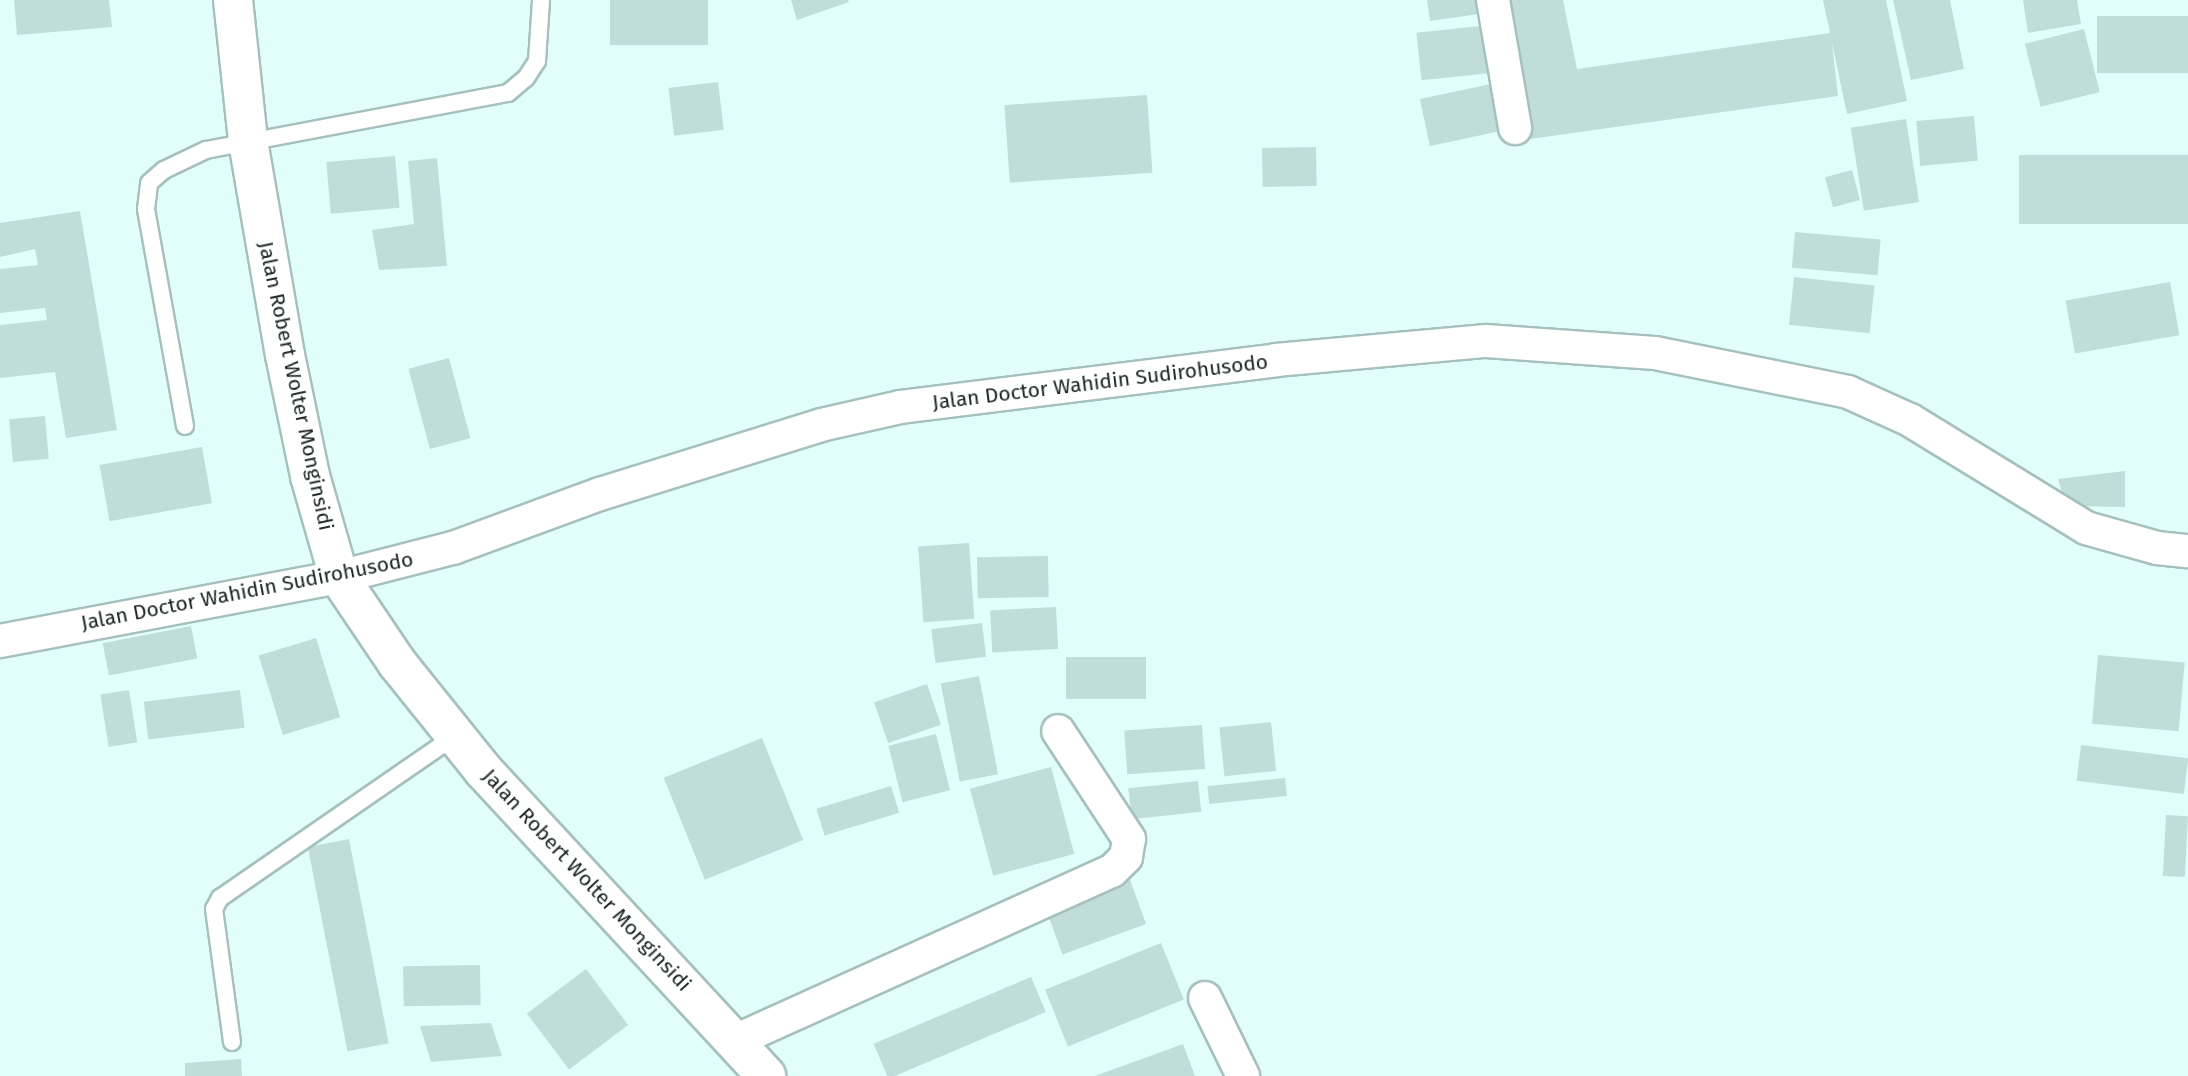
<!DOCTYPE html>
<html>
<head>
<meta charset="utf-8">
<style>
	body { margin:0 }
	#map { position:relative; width:2188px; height:1076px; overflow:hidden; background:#e2fefb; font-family:"Fira Sans",sans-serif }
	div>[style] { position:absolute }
	.building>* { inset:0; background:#c1ddda; transform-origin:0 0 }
	.roads { filter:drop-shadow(2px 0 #a5c0bd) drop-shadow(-2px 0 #a5c0bd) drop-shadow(0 2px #a5c0bd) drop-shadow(0 -2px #a5c0bd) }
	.lane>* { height:16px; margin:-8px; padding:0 8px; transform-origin:8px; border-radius:8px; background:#fff }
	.street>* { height:32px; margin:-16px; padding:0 16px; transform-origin:16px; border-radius:16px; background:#fff }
	.highway>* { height:38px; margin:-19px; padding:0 19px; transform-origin:19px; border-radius:19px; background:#fff }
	span { translate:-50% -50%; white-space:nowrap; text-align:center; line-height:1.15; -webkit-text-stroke:6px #fff; paint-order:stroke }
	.street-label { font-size:21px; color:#192322 }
</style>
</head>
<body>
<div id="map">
	<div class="building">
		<div style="clip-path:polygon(14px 0,109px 0,112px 27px,17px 35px)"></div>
		<div style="left:610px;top:0;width:98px;height:45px"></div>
		<div style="clip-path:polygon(791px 0,848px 0,849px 2px,797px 20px)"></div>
		<div style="clip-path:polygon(1427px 0,1484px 0,1486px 13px,1430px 21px)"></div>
		<div style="clip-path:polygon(1502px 0,1563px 0,1577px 69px,1830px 33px,1823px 0,1886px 0,1907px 101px,1847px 114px,1832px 43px,1838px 96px,1530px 139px)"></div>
		<div style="clip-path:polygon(1893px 0,1950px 0,1964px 69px,1911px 80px)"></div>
		<div style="clip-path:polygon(2023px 0,2077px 0,2081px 24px,2028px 33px)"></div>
		<div style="left:2188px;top:16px;width:57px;height:91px;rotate:90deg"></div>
		<div style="left:1489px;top:25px;width:48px;height:73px;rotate:84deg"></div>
		<div style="left:2084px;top:29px;width:65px;height:61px;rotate:76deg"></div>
		<div style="left:1505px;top:81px;width:48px;height:87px;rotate:78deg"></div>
		<div style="left:718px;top:82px;width:48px;height:50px;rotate:83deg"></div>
		<div style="left:1147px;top:95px;width:78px;height:143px;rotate:86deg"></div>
		<div style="left:1974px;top:116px;width:45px;height:58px;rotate:85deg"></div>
		<div style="left:1906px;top:119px;width:84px;height:56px;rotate:81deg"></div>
		<div style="left:1316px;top:147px;width:39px;height:54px;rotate:89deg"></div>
		<div style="left:2188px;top:155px;width:69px;height:169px;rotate:90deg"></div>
		<div style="left:395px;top:156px;width:52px;height:69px;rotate:85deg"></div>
		<div style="clip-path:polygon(437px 158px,447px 266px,379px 270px,372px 230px,414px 224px,408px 161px)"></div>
		<div style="left:1852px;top:170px;width:31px;height:28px;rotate:75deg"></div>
		<div style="clip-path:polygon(80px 211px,117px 430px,66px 438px,55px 372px,0 378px,0 325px,47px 320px,45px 308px,0 313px,0 269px,38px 265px,35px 249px,0 257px,0 223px)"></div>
		<div style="left:1795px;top:232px;width:86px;height:36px;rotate:5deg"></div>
		<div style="left:1794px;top:277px;width:81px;height:48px;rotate:6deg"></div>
		<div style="left:2170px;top:282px;width:54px;height:106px;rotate:80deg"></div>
		<div style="left:449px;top:358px;width:83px;height:42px;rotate:75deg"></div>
		<div style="left:45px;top:416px;width:43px;height:36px;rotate:85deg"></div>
		<div style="left:202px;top:447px;width:57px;height:104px;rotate:80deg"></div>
		<div style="clip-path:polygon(2125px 471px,2125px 507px,2066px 506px,2058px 479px)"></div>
		<div style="left:969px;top:543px;width:76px;height:51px;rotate:86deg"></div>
		<div style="left:1048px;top:556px;width:41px;height:71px;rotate:89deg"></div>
		<div style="left:1056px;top:607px;width:42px;height:66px;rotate:87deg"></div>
		<div style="left:982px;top:623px;width:34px;height:51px;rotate:83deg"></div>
		<div style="left:191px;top:626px;width:33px;height:90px;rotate:79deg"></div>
		<div style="left:316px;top:638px;width:83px;height:60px;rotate:73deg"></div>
		<div style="left:2098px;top:655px;width:87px;height:69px;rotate:5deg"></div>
		<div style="left:1066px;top:657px;width:80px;height:42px"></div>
		<div style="left:979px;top:676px;width:100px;height:39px;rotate:79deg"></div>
		<div style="left:927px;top:684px;width:43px;height:56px;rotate:71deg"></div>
		<div style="left:129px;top:690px;width:53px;height:29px;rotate:81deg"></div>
		<div style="left:240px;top:690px;width:38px;height:97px;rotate:83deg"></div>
		<div style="left:1271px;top:722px;width:49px;height:52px;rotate:84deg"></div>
		<div style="left:1202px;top:725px;width:44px;height:78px;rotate:86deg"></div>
		<div style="left:936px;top:734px;width:58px;height:49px;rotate:76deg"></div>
		<div style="left:762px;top:738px;width:110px;height:106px;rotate:68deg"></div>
		<div style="left:2081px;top:745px;width:108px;height:36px;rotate:7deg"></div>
		<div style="left:1051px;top:767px;width:90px;height:84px;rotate:75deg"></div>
		<div style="left:1285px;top:778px;width:18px;height:78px;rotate:84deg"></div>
		<div style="left:1198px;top:781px;width:31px;height:70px;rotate:84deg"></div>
		<div style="left:891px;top:786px;width:28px;height:78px;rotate:73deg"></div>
		<div style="left:2166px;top:815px;width:22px;height:61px;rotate:3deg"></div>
		<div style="left:349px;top:839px;width:208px;height:42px;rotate:79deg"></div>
		<div style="left:1129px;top:877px;width:50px;height:89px;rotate:70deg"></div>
		<div style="left:1161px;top:943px;width:61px;height:125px;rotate:68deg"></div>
		<div style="left:480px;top:965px;width:40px;height:77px;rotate:89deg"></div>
		<div style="left:586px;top:969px;width:70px;height:74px;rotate:53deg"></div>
		<div style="left:1031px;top:977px;width:38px;height:171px;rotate:67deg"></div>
		<div style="clip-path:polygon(491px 1023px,502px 1056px,431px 1062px,420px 1026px)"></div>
		<div style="clip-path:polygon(1183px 1044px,1195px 1076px,1095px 1076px)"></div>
		<div style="clip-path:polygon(241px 1059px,242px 1076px,185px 1076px,185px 1063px)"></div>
	</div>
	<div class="roads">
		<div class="lane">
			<div style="left:185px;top:426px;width:220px;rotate:-100.2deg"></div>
			<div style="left:146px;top:209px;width:26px;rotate:-83deg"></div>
			<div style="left:149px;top:183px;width:20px;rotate:-41deg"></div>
			<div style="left:164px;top:170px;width:47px;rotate:-25.5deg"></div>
			<div style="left:206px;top:150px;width:307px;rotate:-10.7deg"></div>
			<div style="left:508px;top:93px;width:23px;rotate:-40deg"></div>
			<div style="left:526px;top:78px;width:20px;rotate:-57deg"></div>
			<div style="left:537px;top:61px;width:61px;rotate:-86.2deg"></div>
			<div style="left:232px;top:1042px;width:134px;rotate:-97.7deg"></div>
			<div style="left:214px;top:909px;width:13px;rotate:-61deg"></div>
			<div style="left:220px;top:898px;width:285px;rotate:-34.6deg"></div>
		</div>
		<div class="street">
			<div style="left:1493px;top:0;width:130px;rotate:80.2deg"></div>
			<div style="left:0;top:641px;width:345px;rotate:-10.7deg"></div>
			<div style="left:339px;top:577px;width:118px;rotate:-14.3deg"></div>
			<div style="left:453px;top:548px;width:157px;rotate:-20.2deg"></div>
			<div style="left:600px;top:494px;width:232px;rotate:-17.3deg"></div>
			<div style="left:821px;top:425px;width:82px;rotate:-12.7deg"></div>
			<div style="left:901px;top:407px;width:378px;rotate:-7.1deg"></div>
			<div style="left:1276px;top:360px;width:211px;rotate:-5.2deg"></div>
			<div style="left:1486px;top:341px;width:169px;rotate:4.1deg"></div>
			<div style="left:1655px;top:353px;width:197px;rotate:11.4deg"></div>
			<div style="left:1848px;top:392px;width:68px;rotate:24.3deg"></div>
			<div style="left:1910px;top:420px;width:206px;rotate:31.5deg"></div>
			<div style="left:2086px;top:528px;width:74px;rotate:15.7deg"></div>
			<div style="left:2157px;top:548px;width:31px;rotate:6deg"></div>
			<div style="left:1205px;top:998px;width:87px;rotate:64deg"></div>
			<div style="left:737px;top:1040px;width:411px;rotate:-24.3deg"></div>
			<div style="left:1112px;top:871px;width:20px;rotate:-45deg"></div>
			<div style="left:1126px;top:857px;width:18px;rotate:-81deg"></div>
			<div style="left:1129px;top:839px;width:129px;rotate:-123.3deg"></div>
		</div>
		<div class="highway">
			<div style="left:233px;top:0;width:142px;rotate:83.9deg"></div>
			<div style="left:248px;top:141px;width:217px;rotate:80.2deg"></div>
			<div style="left:285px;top:355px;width:124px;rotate:78.3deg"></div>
			<div style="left:310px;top:476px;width:105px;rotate:74deg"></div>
			<div style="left:339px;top:577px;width:104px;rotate:56deg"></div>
			<div style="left:397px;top:663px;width:137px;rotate:51.2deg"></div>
			<div style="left:483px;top:770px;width:417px;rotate:47.2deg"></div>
		</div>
	</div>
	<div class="street-label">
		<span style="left:1100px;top:382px;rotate:-7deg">Jalan Doctor Wahidin Sudirohusodo</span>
		<span style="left:296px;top:386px;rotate:78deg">Jalan Robert Wolter Monginsidi</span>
		<span style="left:247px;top:591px;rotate:-11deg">Jalan Doctor Wahidin Sudirohusodo</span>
		<span style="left:587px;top:880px;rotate:47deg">Jalan Robert Wolter Monginsidi</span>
	</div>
</div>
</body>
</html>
